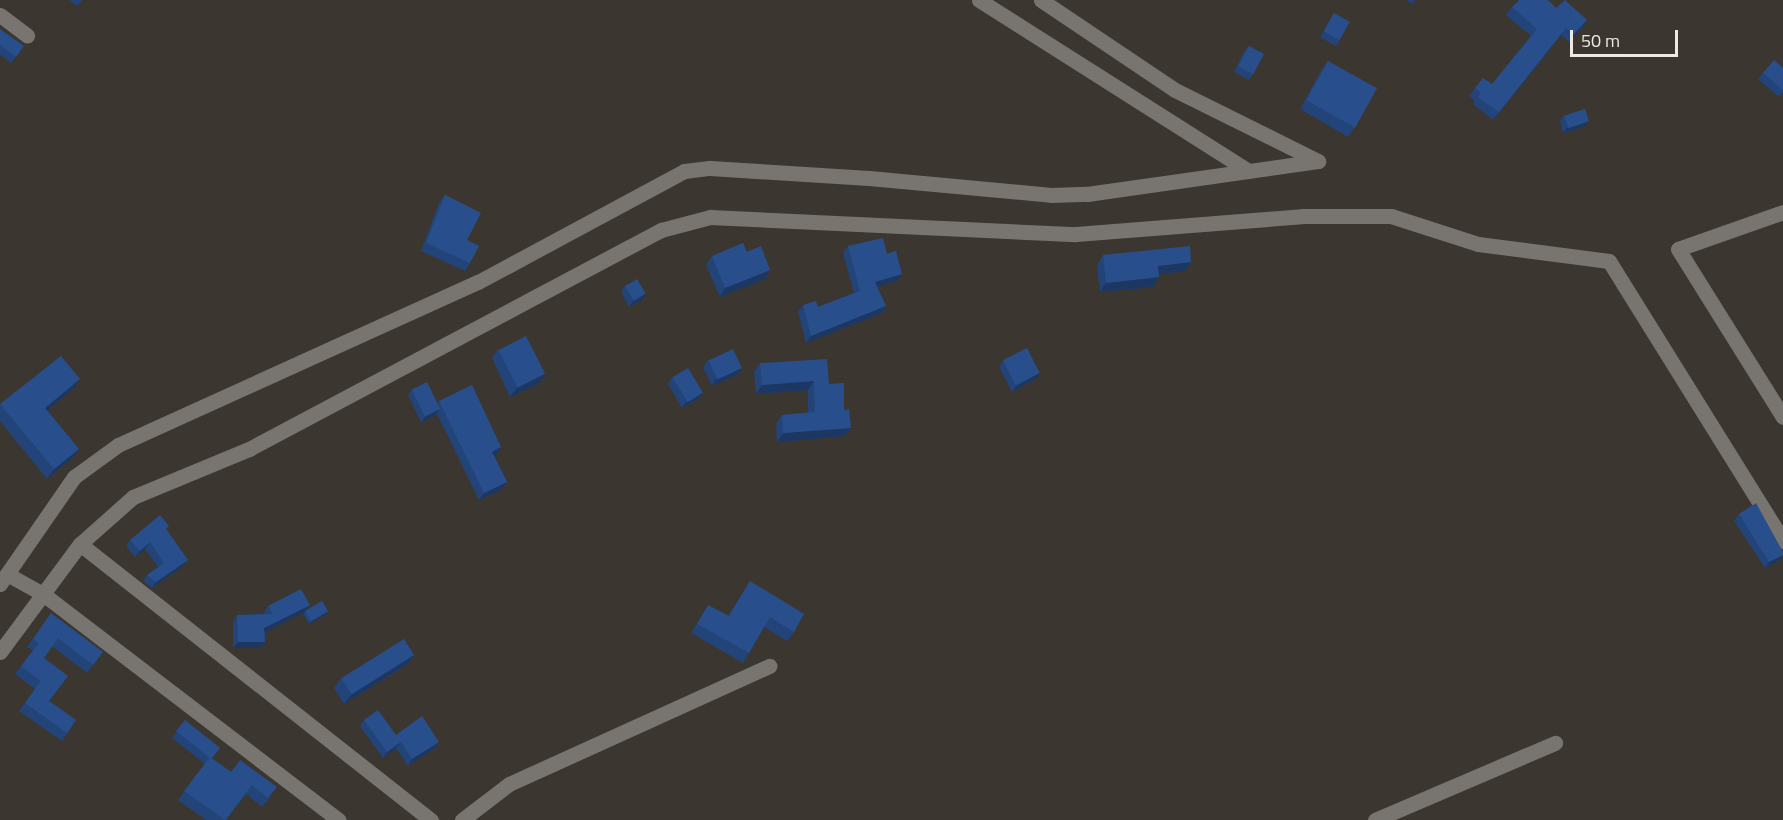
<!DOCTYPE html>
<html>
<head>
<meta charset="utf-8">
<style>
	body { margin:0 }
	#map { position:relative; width:1783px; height:820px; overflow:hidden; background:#3c3630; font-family:"Titillium Web",sans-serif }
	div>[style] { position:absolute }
	.minor>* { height:15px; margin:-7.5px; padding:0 7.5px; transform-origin:7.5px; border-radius:7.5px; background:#787571 }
	.wall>* { inset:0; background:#224478 }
	.shaded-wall>* { inset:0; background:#1c3762 }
	.building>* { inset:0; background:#284f8c; transform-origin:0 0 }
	span { translate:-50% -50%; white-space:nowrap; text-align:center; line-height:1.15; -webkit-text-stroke:5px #3c3630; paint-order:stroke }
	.scale { position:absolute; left:1570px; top:30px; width:108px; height:27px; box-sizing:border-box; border:3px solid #edeae5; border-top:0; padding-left:8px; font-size:18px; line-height:21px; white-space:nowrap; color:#edeae5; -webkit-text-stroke:4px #3c3630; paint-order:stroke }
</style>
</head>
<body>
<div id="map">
	<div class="minor">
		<div style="left:979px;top:0;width:319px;rotate:32.4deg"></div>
		<div style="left:1041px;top:0;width:161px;rotate:33.9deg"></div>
		<div style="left:1175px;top:90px;width:160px;rotate:26.4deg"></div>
		<div style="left:0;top:15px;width:34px;rotate:37deg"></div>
		<div style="left:1783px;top:212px;width:111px;rotate:160.6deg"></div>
		<div style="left:1678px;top:249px;width:198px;rotate:58deg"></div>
		<div style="left:80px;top:544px;width:447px;rotate:38.2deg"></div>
		<div style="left:7px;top:574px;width:41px;rotate:29.1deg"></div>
		<div style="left:43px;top:594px;width:372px;rotate:37.4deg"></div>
		<div style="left:0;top:584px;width:130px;rotate:-55.3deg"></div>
		<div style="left:74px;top:477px;width:54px;rotate:-36deg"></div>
		<div style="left:118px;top:445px;width:395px;rotate:-24.4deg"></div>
		<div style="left:478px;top:282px;width:234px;rotate:-28.3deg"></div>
		<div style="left:684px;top:171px;width:26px;rotate:-7deg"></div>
		<div style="left:710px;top:168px;width:159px;rotate:3.6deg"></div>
		<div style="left:869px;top:178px;width:183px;rotate:5.3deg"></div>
		<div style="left:1051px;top:195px;width:36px;rotate:-2deg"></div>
		<div style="left:1087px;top:194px;width:233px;rotate:-8.1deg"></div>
		<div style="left:0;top:652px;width:134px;rotate:-53.5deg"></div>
		<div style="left:80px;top:544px;width:71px;rotate:-41.6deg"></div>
		<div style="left:133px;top:497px;width:126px;rotate:-22.5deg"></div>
		<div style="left:249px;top:449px;width:467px;rotate:-28deg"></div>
		<div style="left:661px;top:230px;width:51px;rotate:-14.9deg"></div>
		<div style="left:710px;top:217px;width:366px;rotate:2.7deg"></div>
		<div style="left:1076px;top:234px;width:229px;rotate:-4.5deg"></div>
		<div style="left:1304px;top:216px;width:87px"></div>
		<div style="left:1391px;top:216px;width:91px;rotate:17.8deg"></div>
		<div style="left:1478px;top:244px;width:132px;rotate:7.4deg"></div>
		<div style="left:1609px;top:261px;width:330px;rotate:58.1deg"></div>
		<div style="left:462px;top:820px;width:59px;rotate:-37.5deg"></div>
		<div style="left:509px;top:784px;width:286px;rotate:-24.4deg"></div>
		<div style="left:1375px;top:820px;width:196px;rotate:-23.2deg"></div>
	</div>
	<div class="wall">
		<div style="clip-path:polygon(69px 0,82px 0,78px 6px)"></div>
		<div style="clip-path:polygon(1407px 0,1415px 0,1412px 4px)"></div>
		<div style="clip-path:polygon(1512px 7px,1556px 8px,1587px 20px,1582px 28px,1569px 42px,1561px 35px,1493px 120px,1473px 104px,1475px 101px,1469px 96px,1483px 78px,1492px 84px,1531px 36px,1506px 15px)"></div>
		<div style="clip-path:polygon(1334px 13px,1340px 40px,1336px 46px,1320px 37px)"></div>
		<div style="clip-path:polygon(0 29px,24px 46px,11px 63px,0 55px)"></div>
		<div style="clip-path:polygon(1249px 46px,1253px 74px,1249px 80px,1234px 72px,1244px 52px)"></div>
		<div style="clip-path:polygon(1328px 61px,1355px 127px,1348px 137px,1300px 109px,1321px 71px)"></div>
		<div style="clip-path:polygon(1783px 68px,1783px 92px,1779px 97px,1758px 79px,1763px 73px)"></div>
		<div style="clip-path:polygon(1564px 115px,1584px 127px,1563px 133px,1560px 121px)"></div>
		<div style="clip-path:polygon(445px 195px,470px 263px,465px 271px,421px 251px,439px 203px)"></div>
		<div style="clip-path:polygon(848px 246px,887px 254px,897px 281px,877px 287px,886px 306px,882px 313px,806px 343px,798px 312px,803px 305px,818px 307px,854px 293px,843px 253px)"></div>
		<div style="clip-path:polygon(747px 252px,770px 270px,765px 279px,720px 297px,706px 265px,712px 256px)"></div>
		<div style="clip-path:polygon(1103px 255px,1191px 262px,1185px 271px,1159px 274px,1153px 287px,1100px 292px,1097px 265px)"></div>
		<div style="clip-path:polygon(625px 286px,642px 300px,629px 307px,621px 292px)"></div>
		<div style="clip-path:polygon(498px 349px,545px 374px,538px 384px,510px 397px,492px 358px)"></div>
		<div style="clip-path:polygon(61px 356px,74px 388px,47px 410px,79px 449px,72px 458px,47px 479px,0 421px,0 405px)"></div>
		<div style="clip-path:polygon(708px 360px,738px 374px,712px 386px,703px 367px)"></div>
		<div style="clip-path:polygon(1003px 361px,1036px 379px,1012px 392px,999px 367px)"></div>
		<div style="clip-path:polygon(760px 363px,829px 384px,844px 410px,851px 428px,844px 436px,777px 442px,776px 424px,782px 415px,808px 413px,808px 390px,756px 394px,754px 372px)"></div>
		<div style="clip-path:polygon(672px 377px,698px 399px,682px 408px,668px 384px)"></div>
		<div style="clip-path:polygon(412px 389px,437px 404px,439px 401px,501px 447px,496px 455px,494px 456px,507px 482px,501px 490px,479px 500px,437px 414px,421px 422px,408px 395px)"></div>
		<div style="clip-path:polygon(1739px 514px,1783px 552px,1783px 555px,1780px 560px,1765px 568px,1734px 521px)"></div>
		<div style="clip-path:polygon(167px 530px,188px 560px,183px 566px,152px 588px,143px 581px,147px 575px,158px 567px,145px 549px,135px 557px,126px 546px,130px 540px)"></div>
		<div style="clip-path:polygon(750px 581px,794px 632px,787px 641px,764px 627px,743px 663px,691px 633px,708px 605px,728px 616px)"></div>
		<div style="clip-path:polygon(310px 605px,306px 610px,328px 611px,326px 614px,309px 624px,303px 614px,305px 611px,265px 632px,265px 642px,260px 648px,233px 648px,233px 621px,237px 615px,265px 614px,264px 612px,268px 606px)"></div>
		<div style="clip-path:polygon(51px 613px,97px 660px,87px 673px,52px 646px,44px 658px,62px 684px,49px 701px,76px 720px,62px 741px,19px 711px,35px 689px,15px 674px,33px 650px,27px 647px)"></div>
		<div style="clip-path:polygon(414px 655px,408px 664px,344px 704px,334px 688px,341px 678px)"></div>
		<div style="clip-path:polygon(185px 720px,212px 759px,231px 772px,270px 797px,262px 807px,246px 794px,226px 820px,206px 820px,178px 800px,205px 764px,172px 738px)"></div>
		<div style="clip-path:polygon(364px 720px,396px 735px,435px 748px,408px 766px,396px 748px,383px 758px,360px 726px)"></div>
	</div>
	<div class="shaded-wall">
		<div style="clip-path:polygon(1587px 20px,1582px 28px,1569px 42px,1574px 34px)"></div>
		<div style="clip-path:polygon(1566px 28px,1561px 35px,1493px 120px,1499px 112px)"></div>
		<div style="clip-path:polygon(1589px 121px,1584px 127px,1563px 133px,1568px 127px)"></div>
		<div style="clip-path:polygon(1191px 262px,1185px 271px,1152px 275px,1158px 266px)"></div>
		<div style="clip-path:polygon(770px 270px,765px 279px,720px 297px,725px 288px)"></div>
		<div style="clip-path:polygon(902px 274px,897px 281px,870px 289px,875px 282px)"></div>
		<div style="clip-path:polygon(1159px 277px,1153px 287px,1100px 292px,1106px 283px)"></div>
		<div style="clip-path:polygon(646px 294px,642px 300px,629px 307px,633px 301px)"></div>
		<div style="clip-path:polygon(886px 306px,882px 313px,806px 343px,811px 336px)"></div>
		<div style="clip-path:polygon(742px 368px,738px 374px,712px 386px,716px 379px)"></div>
		<div style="clip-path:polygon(1040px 373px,1036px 379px,1012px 392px,1016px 386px)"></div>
		<div style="clip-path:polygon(545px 374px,538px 384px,510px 397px,517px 388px)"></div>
		<div style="clip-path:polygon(80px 379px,74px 388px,39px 417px,45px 408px)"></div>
		<div style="clip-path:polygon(814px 381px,808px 390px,756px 394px,762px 385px)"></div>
		<div style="clip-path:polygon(703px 393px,698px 399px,682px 408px,686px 402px)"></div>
		<div style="clip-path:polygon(440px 409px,436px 415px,421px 422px,426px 416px)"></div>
		<div style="clip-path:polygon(851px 428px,844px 436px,777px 442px,783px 433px)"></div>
		<div style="clip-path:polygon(501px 447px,496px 455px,487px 459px,492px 452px)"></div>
		<div style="clip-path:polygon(79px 449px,72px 458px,47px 479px,54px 469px)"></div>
		<div style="clip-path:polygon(507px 482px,501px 490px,479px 500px,484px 493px)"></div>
		<div style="clip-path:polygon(150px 542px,145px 549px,135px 557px,140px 551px)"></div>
		<div style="clip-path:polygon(1783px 555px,1780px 560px,1765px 568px,1769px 562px)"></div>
		<div style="clip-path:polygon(188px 560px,183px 566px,152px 588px,156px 582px)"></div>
		<div style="clip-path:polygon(310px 605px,306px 611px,260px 635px,264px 628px)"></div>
		<div style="clip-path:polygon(328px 611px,326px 614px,309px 624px,311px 621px)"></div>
		<div style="clip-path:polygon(238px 642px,265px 642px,260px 648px,233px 648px)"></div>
		<div style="clip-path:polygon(414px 655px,408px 664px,344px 704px,351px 695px)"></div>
		<div style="clip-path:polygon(401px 742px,396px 748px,383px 758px,387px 752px)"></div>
		<div style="clip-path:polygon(439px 742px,435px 748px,408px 766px,412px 759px)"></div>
	</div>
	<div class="building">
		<div style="clip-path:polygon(1519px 0,1548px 0,1556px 8px,1565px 0,1587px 20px,1574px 34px,1566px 28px,1499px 112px,1478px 97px,1481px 93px,1475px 88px,1483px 78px,1492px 84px,1537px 29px,1512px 7px)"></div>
		<div style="left:1334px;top:13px;width:18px;height:21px;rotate:29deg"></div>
		<div style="clip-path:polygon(0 29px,24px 46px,16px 57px,0 45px)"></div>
		<div style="left:1249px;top:46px;width:17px;height:23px;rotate:28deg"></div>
		<div style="clip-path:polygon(1774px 60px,1783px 68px,1783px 90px,1763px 73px)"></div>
		<div style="left:1328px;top:61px;width:56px;height:45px;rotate:29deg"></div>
		<div style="left:1585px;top:109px;width:13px;height:22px;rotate:72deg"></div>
		<div style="clip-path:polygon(445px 195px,481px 213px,467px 240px,479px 246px,470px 263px,426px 243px)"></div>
		<div style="clip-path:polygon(883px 238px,887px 254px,896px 251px,902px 274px,875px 282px,886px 306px,811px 336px,803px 305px,816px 301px,818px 307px,860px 291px,848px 246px)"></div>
		<div style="clip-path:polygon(743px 243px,747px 252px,761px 246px,770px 270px,725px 288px,712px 256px)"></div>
		<div style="clip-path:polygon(1190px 246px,1191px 262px,1158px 266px,1159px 277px,1106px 283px,1103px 255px)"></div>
		<div style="left:637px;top:279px;width:17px;height:14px;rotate:59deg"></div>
		<div style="left:526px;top:336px;width:42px;height:31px;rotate:63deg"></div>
		<div style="left:1027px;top:348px;width:28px;height:27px;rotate:63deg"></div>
		<div style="left:733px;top:349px;width:21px;height:27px;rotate:65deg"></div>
		<div style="clip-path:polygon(61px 356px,80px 379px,45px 408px,79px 449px,54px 469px,0 404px)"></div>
		<div style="clip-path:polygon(827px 359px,829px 384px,844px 383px,844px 410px,849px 409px,851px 428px,783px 433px,782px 415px,815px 412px,814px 381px,762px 385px,760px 363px)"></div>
		<div style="left:688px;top:368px;width:29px;height:18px;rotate:59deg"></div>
		<div style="left:427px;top:382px;width:30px;height:17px;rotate:64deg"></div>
		<div style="clip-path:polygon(472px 385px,501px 447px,492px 452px,507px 482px,484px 493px,439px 401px)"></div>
		<div style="clip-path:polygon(1756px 503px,1783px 552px,1783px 555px,1769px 562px,1739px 514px)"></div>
		<div style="clip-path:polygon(160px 515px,169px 526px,166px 529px,188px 560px,156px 582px,147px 575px,164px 563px,150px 542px,140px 551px,130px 540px)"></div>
		<div style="clip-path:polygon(750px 581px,804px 614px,794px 632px,770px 617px,749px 653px,697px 624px,708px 605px,729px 616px)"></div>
		<div style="clip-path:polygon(301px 589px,310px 605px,264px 628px,265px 642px,238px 642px,237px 615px,273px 614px,268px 606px)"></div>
		<div style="left:322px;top:601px;width:12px;height:20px;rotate:59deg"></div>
		<div style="clip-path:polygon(51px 613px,103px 652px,93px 665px,58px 638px,44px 658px,68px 676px,49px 701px,76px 720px,67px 733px,25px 703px,41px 681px,21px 666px,39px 643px,33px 639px)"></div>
		<div style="left:404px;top:639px;width:19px;height:74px;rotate:58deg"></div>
		<div style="clip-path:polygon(378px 710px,396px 735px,422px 716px,439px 742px,412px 759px,401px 742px,387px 752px,364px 720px)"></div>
		<div style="clip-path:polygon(185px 720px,220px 748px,212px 758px,210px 757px,210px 758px,176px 731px)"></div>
		<div style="clip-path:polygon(210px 757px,231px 772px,240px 760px,277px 787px,268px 798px,252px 785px,225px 820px,184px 791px)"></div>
	</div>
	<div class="scale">50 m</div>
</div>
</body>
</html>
